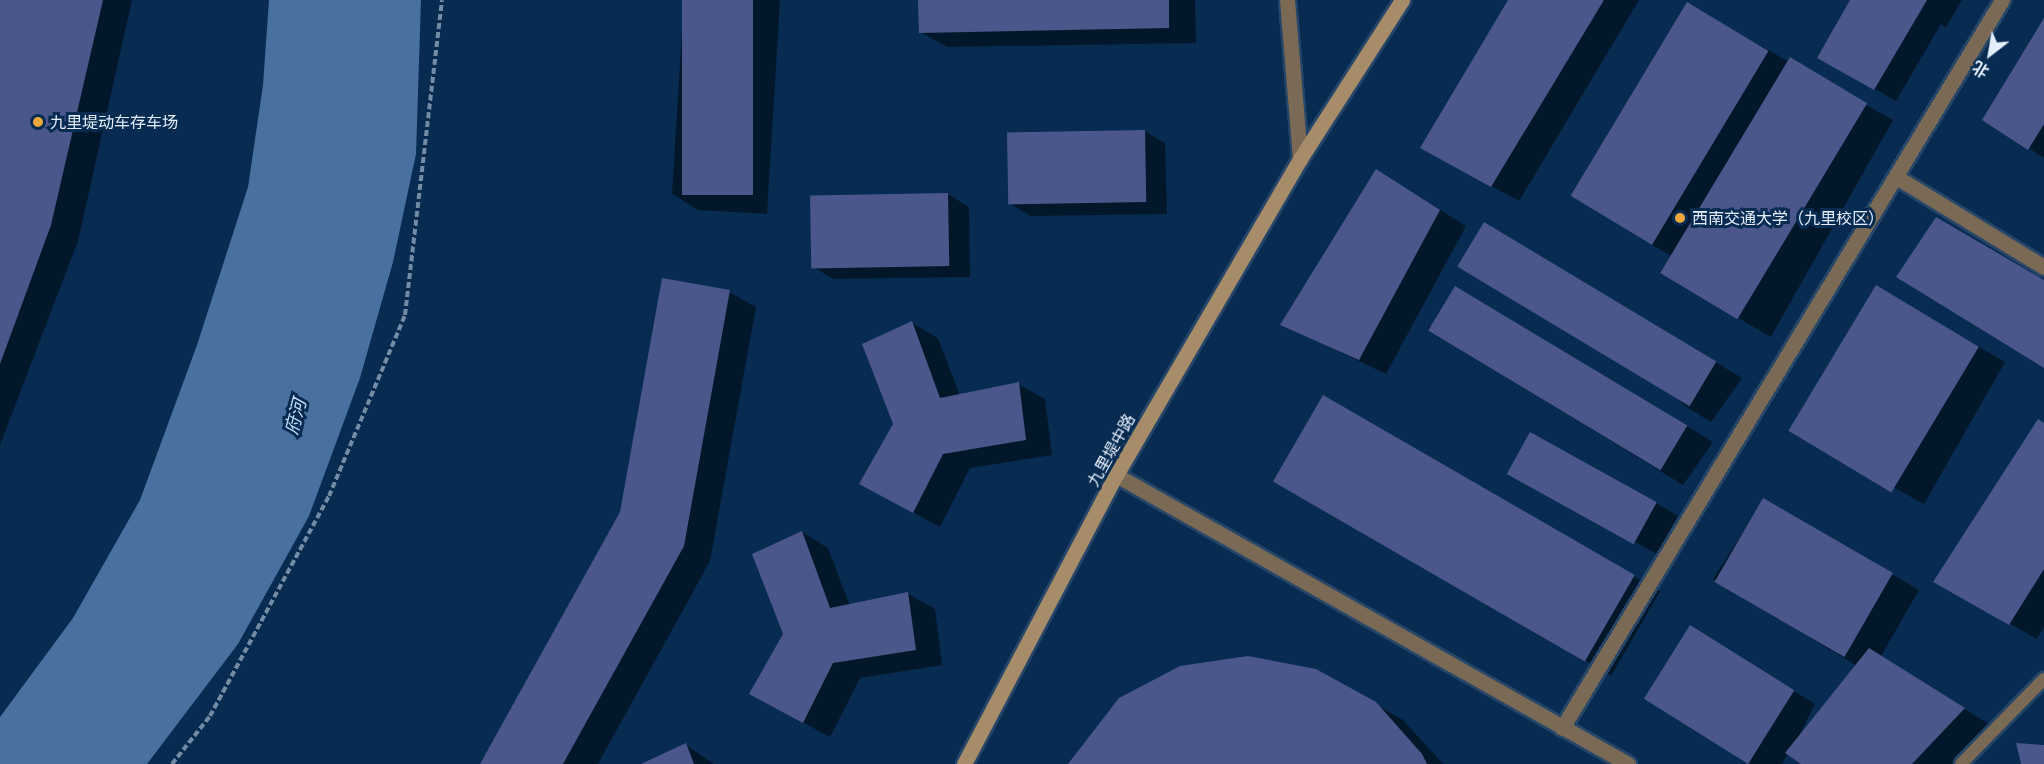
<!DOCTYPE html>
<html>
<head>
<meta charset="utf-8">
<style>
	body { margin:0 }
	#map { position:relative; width:2044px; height:764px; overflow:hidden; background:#072b51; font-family:Mulish,"Noto Sans SC",sans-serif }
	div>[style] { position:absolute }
	.water>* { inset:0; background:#4971a0 }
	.shadow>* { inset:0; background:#0007; transform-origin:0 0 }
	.building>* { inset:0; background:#4b578b; transform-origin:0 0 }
	.path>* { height:4px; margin-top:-2px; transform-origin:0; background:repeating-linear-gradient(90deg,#748ba5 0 6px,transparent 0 9px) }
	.roads { filter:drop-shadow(2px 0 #264669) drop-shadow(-2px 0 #264669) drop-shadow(0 2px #264669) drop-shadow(0 -2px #264669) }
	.lane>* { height:12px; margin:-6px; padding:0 6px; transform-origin:6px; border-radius:6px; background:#7a6954 }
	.street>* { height:15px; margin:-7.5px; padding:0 7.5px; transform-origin:7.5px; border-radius:7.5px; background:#7a6954 }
	.secondary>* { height:15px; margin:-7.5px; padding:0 7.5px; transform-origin:7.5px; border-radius:7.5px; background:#a78c69 }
	.dots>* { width:16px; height:16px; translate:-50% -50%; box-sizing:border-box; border:3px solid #072b51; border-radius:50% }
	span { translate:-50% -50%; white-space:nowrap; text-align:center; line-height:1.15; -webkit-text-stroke:6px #072b51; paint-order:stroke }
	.poi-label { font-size:16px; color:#e4eefb }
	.left { translate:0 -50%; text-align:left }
	.street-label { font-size:16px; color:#e4eefb }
	.water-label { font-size:18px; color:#c6defa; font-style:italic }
	.north { position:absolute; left:1960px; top:24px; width:60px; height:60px; -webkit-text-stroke:4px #072b51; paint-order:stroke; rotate:211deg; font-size:16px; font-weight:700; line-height:24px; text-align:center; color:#e4eefb }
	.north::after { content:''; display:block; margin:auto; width:21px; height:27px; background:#e4eefb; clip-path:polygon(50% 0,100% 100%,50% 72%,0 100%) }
</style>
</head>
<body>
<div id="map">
	<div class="water">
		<div style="clip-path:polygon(269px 0,421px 0,416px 154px,393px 262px,360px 378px,309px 516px,238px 644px,147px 764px,0 764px,0 717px,73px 618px,140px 500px,197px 345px,248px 187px,263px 85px)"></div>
	</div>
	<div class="shadow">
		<div style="clip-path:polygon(0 0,132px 0,78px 241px,0 445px)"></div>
		<div style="clip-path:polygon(684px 0,780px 0,767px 214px,698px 210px,672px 194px)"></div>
		<div style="clip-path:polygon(919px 0,1195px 0,1196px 43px,947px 47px,920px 32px)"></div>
		<div style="clip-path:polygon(1510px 0,1639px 0,1519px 201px,1449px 163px)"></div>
		<div style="clip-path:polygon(1851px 0,1962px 0,1946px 27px,1941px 24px,1896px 101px,1819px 57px)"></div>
		<div style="clip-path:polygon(1714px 20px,1893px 120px,1771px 337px,1672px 279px,1687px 251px,1679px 260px,1652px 245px)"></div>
		<div style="clip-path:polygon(2044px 21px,2044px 158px,1984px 119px)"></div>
		<div style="clip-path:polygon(1144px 131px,1165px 143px,1167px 214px,1031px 216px,1010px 204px)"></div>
		<div style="clip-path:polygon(1377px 171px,1466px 226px,1386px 374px,1282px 324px)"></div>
		<div style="clip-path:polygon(948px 194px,969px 207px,970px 277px,834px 279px,813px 267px)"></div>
		<div style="clip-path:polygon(1511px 240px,1742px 378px,1711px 422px,1685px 406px)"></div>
		<div style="clip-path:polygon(1877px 287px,2005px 362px,1924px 504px,1821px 447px)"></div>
		<div style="clip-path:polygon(729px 292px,756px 307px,710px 561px,598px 764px,481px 764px,621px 513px)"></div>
		<div style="clip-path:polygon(1482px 303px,1713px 442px,1683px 485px,1427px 328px)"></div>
		<div style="clip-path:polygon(912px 323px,938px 338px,960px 396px,1018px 384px,1045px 399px,1052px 455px,970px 468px,940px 527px,888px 499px,895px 424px)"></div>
		<div style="left:1323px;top:397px;width:389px;height:97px;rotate:30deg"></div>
		<div style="clip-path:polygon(2044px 424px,2044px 627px,2037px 639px,1935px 582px)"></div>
		<div style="left:1531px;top:434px;width:168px;height:44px;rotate:29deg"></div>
		<div style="clip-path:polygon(1764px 500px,1919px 590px,1881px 656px,1990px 725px,1953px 764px,1803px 764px,1788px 753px,1782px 764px,1751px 764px,1647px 699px,1711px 640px,1815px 704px,1796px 742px,1857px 666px,1713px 579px)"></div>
		<div style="clip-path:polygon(802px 532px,828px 548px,850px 606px,908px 594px,935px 609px,942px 665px,860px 678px,830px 737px,778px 709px,784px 634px)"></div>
		<div style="clip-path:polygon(1316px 670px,1403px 720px,1443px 764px,1069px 764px,1120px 699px)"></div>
		<div style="clip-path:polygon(686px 745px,714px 764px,644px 764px)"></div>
	</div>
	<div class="building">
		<div style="clip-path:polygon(0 0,103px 0,51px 225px,0 364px)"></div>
		<div style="left:682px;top:0;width:71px;height:195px"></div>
		<div style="clip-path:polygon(918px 0,1169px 0,1169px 28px,919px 33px)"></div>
		<div style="clip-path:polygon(1508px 0,1604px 0,1491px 187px,1420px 148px)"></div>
		<div style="clip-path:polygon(1850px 0,1927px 0,1874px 90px,1817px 58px)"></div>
		<div style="left:1687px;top:2px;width:95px;height:226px;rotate:31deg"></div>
		<div style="clip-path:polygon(2044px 18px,2044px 124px,2028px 150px,1982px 120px)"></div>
		<div style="left:1790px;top:57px;width:90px;height:252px;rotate:31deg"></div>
		<div style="left:1145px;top:130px;width:72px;height:138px;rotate:89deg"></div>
		<div style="clip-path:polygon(1376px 169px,1440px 210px,1359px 360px,1280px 325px)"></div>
		<div style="left:948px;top:193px;width:73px;height:138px;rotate:89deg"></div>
		<div style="clip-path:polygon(1936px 217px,2044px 280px,2044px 368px,1896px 277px)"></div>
		<div style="left:1484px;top:222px;width:271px;height:52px;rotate:31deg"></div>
		<div style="clip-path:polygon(662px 278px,730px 290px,684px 546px,563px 764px,480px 764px,620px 512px)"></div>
		<div style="left:1876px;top:285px;width:120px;height:170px;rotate:31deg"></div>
		<div style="left:1455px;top:286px;width:271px;height:52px;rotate:31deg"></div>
		<div style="clip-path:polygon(912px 321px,940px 398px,1019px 382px,1026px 440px,943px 454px,913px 513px,859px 484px,893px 424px,862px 344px)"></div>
		<div style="left:1323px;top:395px;width:360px;height:100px;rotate:30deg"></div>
		<div style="clip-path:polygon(2038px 419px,2044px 423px,2044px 569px,2009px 625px,1933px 582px)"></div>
		<div style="left:1530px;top:432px;width:145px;height:48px;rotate:29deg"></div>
		<div style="left:1763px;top:498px;width:150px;height:97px;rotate:30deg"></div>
		<div style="clip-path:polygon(802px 531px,830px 608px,908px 592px,916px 650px,833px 663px,803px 723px,749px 694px,783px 634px,752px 554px)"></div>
		<div style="left:1690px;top:625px;width:123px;height:87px;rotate:32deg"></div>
		<div style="clip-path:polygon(1869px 648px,1965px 708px,1912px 764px,1801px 764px,1785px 753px)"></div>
		<div style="clip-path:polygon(1248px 656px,1316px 669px,1376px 702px,1422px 754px,1427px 764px,1068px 764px,1119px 698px,1180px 666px)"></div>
		<div style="clip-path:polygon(686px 743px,694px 764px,641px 764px)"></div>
		<div style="clip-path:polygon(2016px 743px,2044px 745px,2044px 764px,2021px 764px)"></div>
	</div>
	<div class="path">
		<div style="left:172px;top:764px;width:61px;rotate:-51.6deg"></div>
		<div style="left:210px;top:716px;width:250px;rotate:-61.6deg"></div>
		<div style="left:329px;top:496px;width:196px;rotate:-67.2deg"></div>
		<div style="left:405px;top:315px;width:317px;rotate:-83.3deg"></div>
	</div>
	<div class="roads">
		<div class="lane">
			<div style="left:1961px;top:764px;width:119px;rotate:-45.7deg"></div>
		</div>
		<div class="street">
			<div style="left:1287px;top:0;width:160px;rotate:85.3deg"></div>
			<div style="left:1898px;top:178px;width:171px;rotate:31.4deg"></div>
			<div style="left:1116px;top:475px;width:588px;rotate:29.44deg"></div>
			<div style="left:1562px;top:728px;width:851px;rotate:-58.85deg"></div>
		</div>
		<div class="secondary">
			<div style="left:964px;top:764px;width:327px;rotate:-62.3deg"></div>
			<div style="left:1116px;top:475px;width:366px;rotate:-59.8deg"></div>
			<div style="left:1300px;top:159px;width:189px;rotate:-57.3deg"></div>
		</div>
	</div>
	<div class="dots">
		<div style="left:38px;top:122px;background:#eea73c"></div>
		<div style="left:1680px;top:218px;background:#eea73c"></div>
	</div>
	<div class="poi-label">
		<span class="left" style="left:50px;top:122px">九里堤动车存车场</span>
		<span class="left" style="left:1692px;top:218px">西南交通大学（九里校区）</span>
	</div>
	<div class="street-label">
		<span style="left:1111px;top:450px;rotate:-61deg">九里堤中路</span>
	</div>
	<div class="water-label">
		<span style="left:296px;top:417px;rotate:-75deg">府河</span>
	</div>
	<div class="north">北</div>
</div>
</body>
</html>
